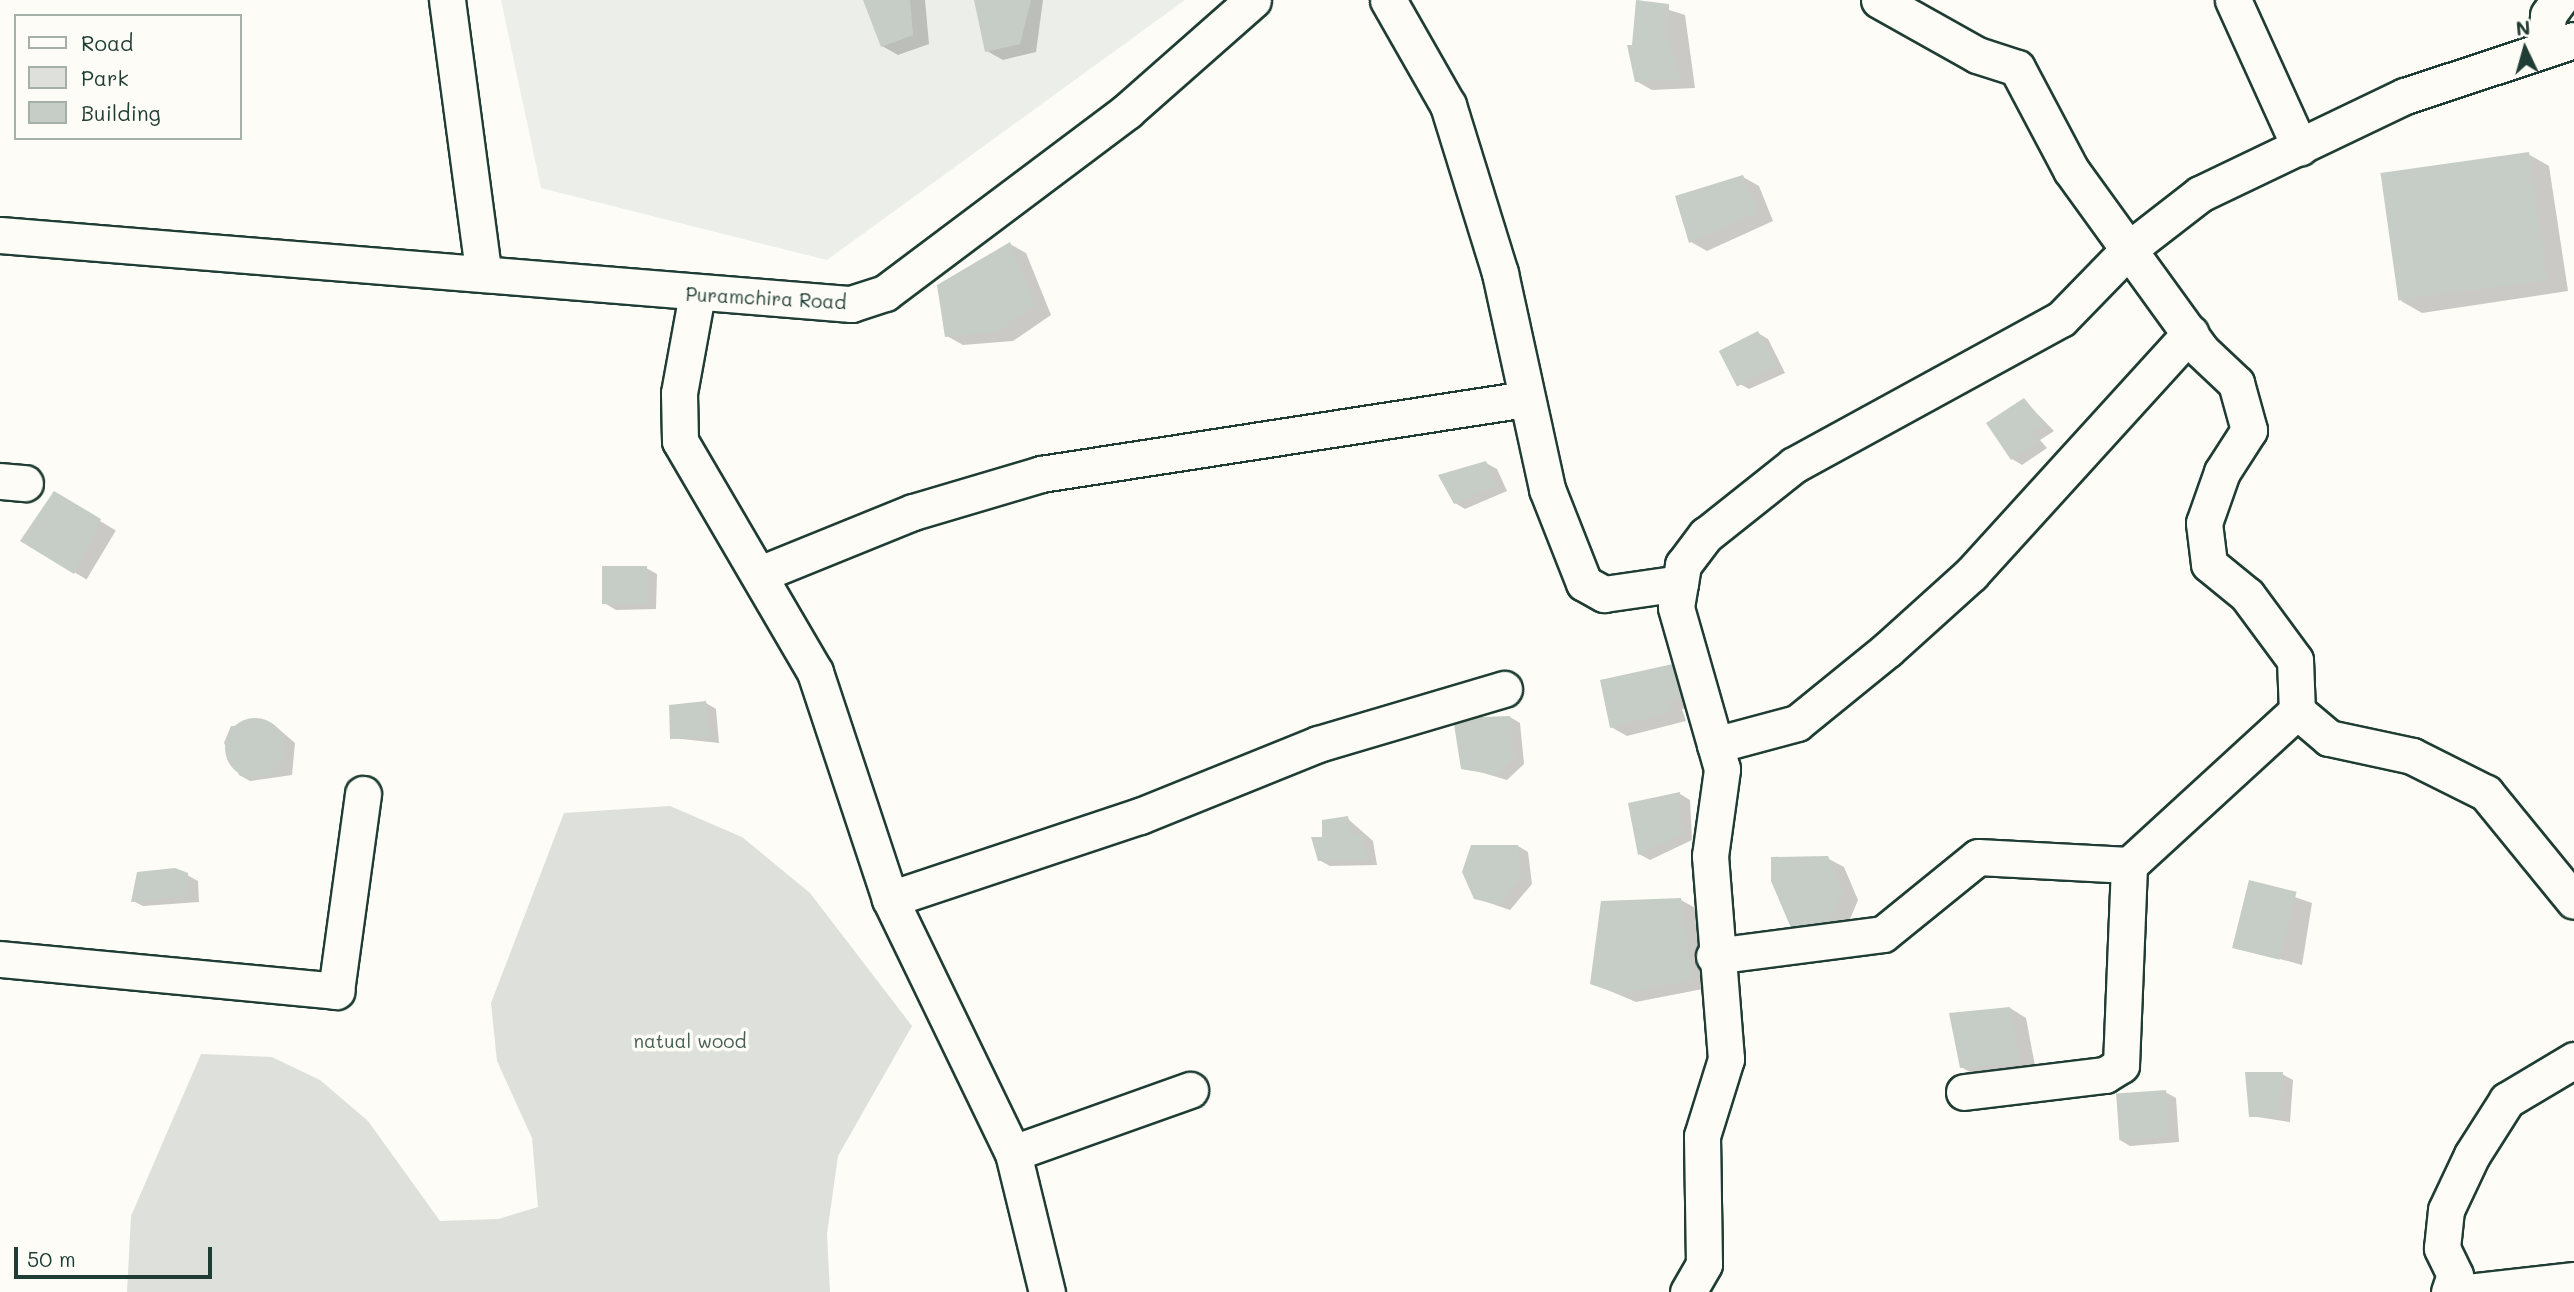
<!DOCTYPE html>
<html>
<head>
<meta charset="utf-8">
<style>
	body { margin:0 }
	#map { position:relative; width:2574px; height:1292px; overflow:hidden; background:#fdfcf7; font-family:Mali,sans-serif }
	div>[style] { position:absolute }
	.built>* { inset:0; background:#eceee9 }
	.green>* { inset:0; background:#dde0db }
	.shadow>* { inset:0; background:#0003; transform-origin:0 0 }
	.building>* { inset:0; background:#c6cdc7; transform-origin:0 0 }
	.round { border-radius:50% }
	.roads { filter:drop-shadow(2px 0 #1f3d34) drop-shadow(-2px 0 #1f3d34) drop-shadow(0 2px #1f3d34) drop-shadow(0 -2px #1f3d34) }
	.minor>* { height:35px; margin:-17.5px; padding:0 17.5px; transform-origin:17.5px; border-radius:17.5px; background:#fdfcf7 }
	span { translate:-50% -50%; white-space:nowrap; text-align:center; line-height:1.15; -webkit-text-stroke:7px #fdfcf7; paint-order:stroke }
	.street-label { font-size:19px; color:#1f3d34 }
	.park-label { font-size:19px; color:#455e55 }
	.legend { position:absolute; left:14px; top:14px; width:228px; height:126px; box-sizing:border-box; background:#fdfcf7; border:2px solid #a4b0a9; margin:0; padding:9px 12px; list-style:none; font-size:21px; color:#1f3d34 }
	.legend li { display:flex; align-items:center; gap:14px; height:35px }
	.legend b { width:35px; border:2px solid #a4b0a9 }
	.north { position:absolute; left:2490px; top:14px; width:70px; height:70px; -webkit-text-stroke:5px #fdfcf7; paint-order:stroke; rotate:355deg; font-size:19px; font-weight:700; line-height:28px; text-align:center; color:#1f3d34 }
	.north::after { content:''; display:block; margin:auto; width:24px; height:32px; background:#1f3d34; clip-path:polygon(50% 0,100% 100%,50% 72%,0 100%) }
	.scale { position:absolute; left:14px; top:1247px; width:198px; height:32px; box-sizing:border-box; border:4px solid #1f3d34; border-top:0; padding-left:9px; font-size:21px; line-height:24px; white-space:nowrap; color:#1f3d34; -webkit-text-stroke:5px #fdfcf7; paint-order:stroke }
</style>
</head>
<body>
<div id="map">
	<div class="built">
		<div style="clip-path:polygon(501px 0,1185px 0,827px 260px,541px 188px)"></div>
	</div>
	<div class="green">
		<div style="clip-path:polygon(670px 806px,742px 837px,810px 893px,912px 1026px,838px 1156px,827px 1234px,830px 1292px,127px 1292px,131px 1216px,201px 1054px,272px 1057px,320px 1080px,368px 1121px,440px 1221px,498px 1219px,538px 1207px,532px 1138px,497px 1061px,491px 1003px,564px 813px)"></div>
	</div>
	<div class="shadow">
		<div style="clip-path:polygon(865px 0,925px 0,929px 44px,898px 55px,882px 46px)"></div>
		<div style="clip-path:polygon(976px 0,1043px 0,1036px 52px,1003px 60px,987px 51px)"></div>
		<div style="clip-path:polygon(1638px 0,1685px 15px,1695px 88px,1652px 90px,1636px 81px)"></div>
		<div style="clip-path:polygon(2528px 154px,2549px 166px,2568px 291px,2422px 313px,2401px 301px)"></div>
		<div style="clip-path:polygon(1743px 177px,1759px 186px,1773px 221px,1707px 251px,1691px 242px)"></div>
		<div style="clip-path:polygon(1010px 244px,1026px 253px,1051px 315px,1013px 341px,963px 345px,947px 336px)"></div>
		<div style="clip-path:polygon(1758px 333px,1768px 339px,1785px 373px,1749px 389px,1738px 383px)"></div>
		<div style="clip-path:polygon(2024px 400px,2054px 431px,2040px 440px,2047px 448px,2022px 465px,2012px 459px)"></div>
		<div style="clip-path:polygon(1486px 463px,1497px 469px,1507px 491px,1465px 509px,1455px 503px)"></div>
		<div style="left:55px;top:494px;width:71px;height:57px;rotate:31deg"></div>
		<div style="clip-path:polygon(646px 568px,657px 574px,656px 609px,616px 610px,606px 604px)"></div>
		<div style="clip-path:polygon(1673px 665px,1689px 675px,1699px 707px,1682px 709px,1686px 721px,1627px 736px,1611px 727px)"></div>
		<div style="clip-path:polygon(706px 703px,716px 709px,719px 743px,672px 738px)"></div>
		<div style="clip-path:polygon(1510px 717px,1520px 723px,1524px 764px,1507px 780px,1463px 767px)"></div>
		<div style="clip-path:polygon(273px 724px,295px 743px,292px 775px,250px 781px,239px 775px,224px 743px,231px 726px)"></div>
		<div style="clip-path:polygon(1680px 794px,1690px 800px,1692px 840px,1650px 860px,1639px 854px)"></div>
		<div style="clip-path:polygon(1347px 818px,1373px 841px,1377px 865px,1330px 866px,1319px 860px)"></div>
		<div style="clip-path:polygon(1518px 846px,1528px 852px,1532px 884px,1510px 910px,1475px 898px)"></div>
		<div style="clip-path:polygon(1827px 858px,1844px 867px,1858px 900px,1841px 941px,1799px 941px)"></div>
		<div style="clip-path:polygon(187px 875px,198px 881px,199px 902px,143px 906px,133px 901px)"></div>
		<div style="clip-path:polygon(2251px 882px,2312px 903px,2302px 965px,2240px 948px)"></div>
		<div style="clip-path:polygon(1681px 900px,1697px 909px,1708px 988px,1636px 1002px,1591px 983px)"></div>
		<div style="clip-path:polygon(2010px 1008px,2026px 1018px,2036px 1071px,1977px 1076px,1961px 1067px)"></div>
		<div style="clip-path:polygon(2282px 1074px,2293px 1080px,2290px 1122px,2251px 1116px)"></div>
		<div style="clip-path:polygon(2165px 1092px,2176px 1098px,2179px 1142px,2130px 1146px,2120px 1140px)"></div>
	</div>
	<div class="building">
		<div style="clip-path:polygon(863px 0,910px 0,913px 35px,881px 47px)"></div>
		<div style="clip-path:polygon(974px 0,1031px 0,1020px 44px,985px 52px)"></div>
		<div style="clip-path:polygon(1636px 0,1669px 4px,1669px 40px,1680px 79px,1635px 82px,1627px 45px,1632px 45px)"></div>
		<div style="left:2529px;top:152px;width:129px;height:150px;rotate:82deg"></div>
		<div style="clip-path:polygon(1743px 175px,1758px 212px,1689px 243px,1675px 196px)"></div>
		<div style="clip-path:polygon(1010px 242px,1036px 306px,996px 332px,945px 337px,937px 285px)"></div>
		<div style="left:1758px;top:331px;width:40px;height:44px;rotate:63deg"></div>
		<div style="clip-path:polygon(2024px 398px,2045px 424px,2031px 434px,2038px 442px,2011px 460px,1986px 423px)"></div>
		<div style="clip-path:polygon(1486px 461px,1497px 485px,1454px 504px,1438px 475px)"></div>
		<div style="clip-path:polygon(54px 491px,101px 519px,74px 574px,20px 541px)"></div>
		<div style="left:647px;top:566px;width:38px;height:45px;rotate:90deg"></div>
		<div style="clip-path:polygon(1673px 664px,1684px 698px,1667px 701px,1671px 712px,1610px 728px,1600px 680px)"></div>
		<div style="clip-path:polygon(706px 701px,710px 738px,670px 739px,669px 705px)"></div>
		<div style="clip-path:polygon(1510px 716px,1514px 758px,1496px 775px,1461px 769px,1453px 718px)"></div>
		<div class="round" style="left:225px;top:718px;width:60px;height:60px"></div>
		<div style="clip-path:polygon(1680px 792px,1682px 835px,1638px 855px,1628px 803px)"></div>
		<div style="clip-path:polygon(1348px 816px,1352px 835px,1363px 834px,1367px 860px,1318px 861px,1311px 837px,1322px 837px,1322px 820px)"></div>
		<div style="clip-path:polygon(1471px 845px,1518px 845px,1522px 878px,1499px 905px,1474px 899px,1462px 872px)"></div>
		<div style="clip-path:polygon(1828px 856px,1843px 890px,1825px 932px,1797px 942px,1771px 881px,1771px 857px)"></div>
		<div style="clip-path:polygon(175px 868px,188px 873px,189px 897px,131px 902px,137px 872px)"></div>
		<div style="left:2249px;top:880px;width:49px;height:70px;rotate:14deg"></div>
		<div style="clip-path:polygon(1681px 898px,1693px 980px,1619px 994px,1590px 984px,1601px 901px)"></div>
		<div style="clip-path:polygon(2010px 1007px,2021px 1063px,1960px 1068px,1949px 1013px)"></div>
		<div style="clip-path:polygon(2245px 1072px,2283px 1072px,2280px 1117px,2249px 1117px)"></div>
		<div style="left:2166px;top:1090px;width:47px;height:50px;rotate:86deg"></div>
	</div>
	<div class="roads">
		<div class="minor">
			<div style="left:447px;top:0;width:273px;rotate:82.4deg"></div>
			<div style="left:1388px;top:0;width:121px;rotate:60.3deg"></div>
			<div style="left:1448px;top:105px;width:176px;rotate:72.8deg"></div>
			<div style="left:1500px;top:273px;width:221px;rotate:77.7deg"></div>
			<div style="left:1547px;top:489px;width:101px;rotate:68.5deg"></div>
			<div style="left:1584px;top:583px;width:23px;rotate:29deg"></div>
			<div style="left:1604px;top:594px;width:77px;rotate:-8.2deg"></div>
			<div style="left:1879px;top:0;width:112px;rotate:29.3deg"></div>
			<div style="left:1977px;top:55px;width:42px;rotate:18deg"></div>
			<div style="left:2017px;top:68px;width:115px;rotate:62.1deg"></div>
			<div style="left:2071px;top:170px;width:223px;rotate:54.1deg"></div>
			<div style="left:2202px;top:351px;width:47px;rotate:43.3deg"></div>
			<div style="left:2236px;top:383px;width:49px;rotate:74.5deg"></div>
			<div style="left:2249px;top:430px;width:50px;rotate:122.7deg"></div>
			<div style="left:2222px;top:472px;width:54px;rotate:109.4deg"></div>
			<div style="left:2204px;top:523px;width:41px;rotate:83deg"></div>
			<div style="left:2209px;top:564px;width:49px;rotate:39.2deg"></div>
			<div style="left:2247px;top:595px;width:81px;rotate:53.6deg"></div>
			<div style="left:2295px;top:660px;width:51px;rotate:87.8deg"></div>
			<div style="left:2297px;top:711px;width:42px;rotate:40.2deg"></div>
			<div style="left:2329px;top:738px;width:85px;rotate:12.2deg"></div>
			<div style="left:2412px;top:756px;width:83px;rotate:26.6deg"></div>
			<div style="left:2486px;top:793px;width:139px;rotate:50.8deg"></div>
			<div style="left:2233px;top:0;width:162px;rotate:65.6deg"></div>
			<div style="left:2544px;top:50px;width:35px;rotate:-83deg"></div>
			<div style="left:2548px;top:15px;width:19px;rotate:-54deg"></div>
			<div style="left:0;top:235px;width:854px;rotate:4.64deg"></div>
			<div style="left:851px;top:304px;width:36px;rotate:-18deg"></div>
			<div style="left:885px;top:293px;width:303px;rotate:-36.9deg"></div>
			<div style="left:1127px;top:111px;width:168px;rotate:-41.4deg"></div>
			<div style="left:697px;top:294px;width:101px;rotate:100.3deg"></div>
			<div style="left:679px;top:393px;width:48px;rotate:88.8deg"></div>
			<div style="left:680px;top:441px;width:268px;rotate:59.7deg"></div>
			<div style="left:815px;top:672px;width:239px;rotate:71.7deg"></div>
			<div style="left:890px;top:899px;width:282px;rotate:64.2deg"></div>
			<div style="left:1013px;top:1153px;width:143px;rotate:76.3deg"></div>
			<div style="left:0;top:481px;width:25px;rotate:5deg"></div>
			<div style="left:760px;top:574px;width:165px;rotate:-22.1deg"></div>
			<div style="left:913px;top:512px;width:134px;rotate:-16.5deg"></div>
			<div style="left:1041px;top:474px;width:489px;rotate:-8.8deg"></div>
			<div style="left:1715px;top:745px;width:85px;rotate:-15deg"></div>
			<div style="left:1797px;top:723px;width:117px;rotate:-39.1deg"></div>
			<div style="left:1888px;top:649px;width:112px;rotate:-42.1deg"></div>
			<div style="left:1971px;top:574px;width:326px;rotate:-47.7deg"></div>
			<div style="left:890px;top:899px;width:263px;rotate:-18.4deg"></div>
			<div style="left:1140px;top:816px;width:192px;rotate:-22deg"></div>
			<div style="left:1318px;top:744px;width:194px;rotate:-16.5deg"></div>
			<div style="left:1714px;top:956px;width:170px;rotate:-7.4deg"></div>
			<div style="left:1883px;top:934px;width:122px;rotate:-39deg"></div>
			<div style="left:1978px;top:857px;width:151px;rotate:3deg"></div>
			<div style="left:0;top:959px;width:338px;rotate:5.4deg"></div>
			<div style="left:336px;top:991px;width:199px;rotate:-82.2deg"></div>
			<div style="left:1964px;top:1092px;width:142px;rotate:-6.9deg"></div>
			<div style="left:2105px;top:1075px;width:19px;rotate:-32deg"></div>
			<div style="left:2121px;top:1065px;width:200px;rotate:-87.7deg"></div>
			<div style="left:2129px;top:865px;width:228px;rotate:-42.5deg"></div>
			<div style="left:1013px;top:1153px;width:188px;rotate:-19.6deg"></div>
			<div style="left:1688px;top:1292px;width:32px;rotate:-60deg"></div>
			<div style="left:1704px;top:1264px;width:128px;rotate:-90.9deg"></div>
			<div style="left:1702px;top:1136px;width:81px;rotate:-72.7deg"></div>
			<div style="left:1726px;top:1059px;width:204px;rotate:-94.5deg"></div>
			<div style="left:1710px;top:856px;width:88px;rotate:-82.1deg"></div>
			<div style="left:1722px;top:769px;width:168px;rotate:-105.9deg"></div>
			<div style="left:1676px;top:607px;width:43px;rotate:-80.5deg"></div>
			<div style="left:1683px;top:565px;width:38px;rotate:-53deg"></div>
			<div style="left:1706px;top:535px;width:112px;rotate:-38.5deg"></div>
			<div style="left:1794px;top:465px;width:304px;rotate:-28.7deg"></div>
			<div style="left:2061px;top:319px;width:98px;rotate:-45.8deg"></div>
			<div style="left:2129px;top:249px;width:90px;rotate:-37.8deg"></div>
			<div style="left:2200px;top:194px;width:227px;rotate:-25.6deg"></div>
			<div style="left:2405px;top:96px;width:178px;rotate:-18.3deg"></div>
			<div style="left:2449px;top:1292px;width:18px;rotate:-71deg"></div>
			<div style="left:2455px;top:1275px;width:30px;rotate:-116deg"></div>
			<div style="left:2442px;top:1248px;width:38px;rotate:-84deg"></div>
			<div style="left:2446px;top:1210px;width:61px;rotate:-64.7deg"></div>
			<div style="left:2472px;top:1155px;width:65px;rotate:-57.5deg"></div>
			<div style="left:2507px;top:1100px;width:78px;rotate:-30.8deg"></div>
			<div style="left:2468px;top:1292px;width:107px;rotate:-6.5deg"></div>
		</div>
	</div>
	<div class="street-label">
		<span style="left:766px;top:298px;rotate:3deg">Puramchira Road</span>
	</div>
	<div class="park-label">
		<span style="left:690px;top:1041px">natual wood</span>
	</div>
	<ul class="legend">
	<li><b style="height:9px;background:#fdfcf7"></b>Road</li>
	<li><b style="height:19px;background:#dde0db"></b>Park</li>
	<li><b style="height:19px;background:#c6cdc7"></b>Building</li>
	</ul>
	<div class="north">N</div>
	<div class="scale">50 m</div>
</div>
</body>
</html>
